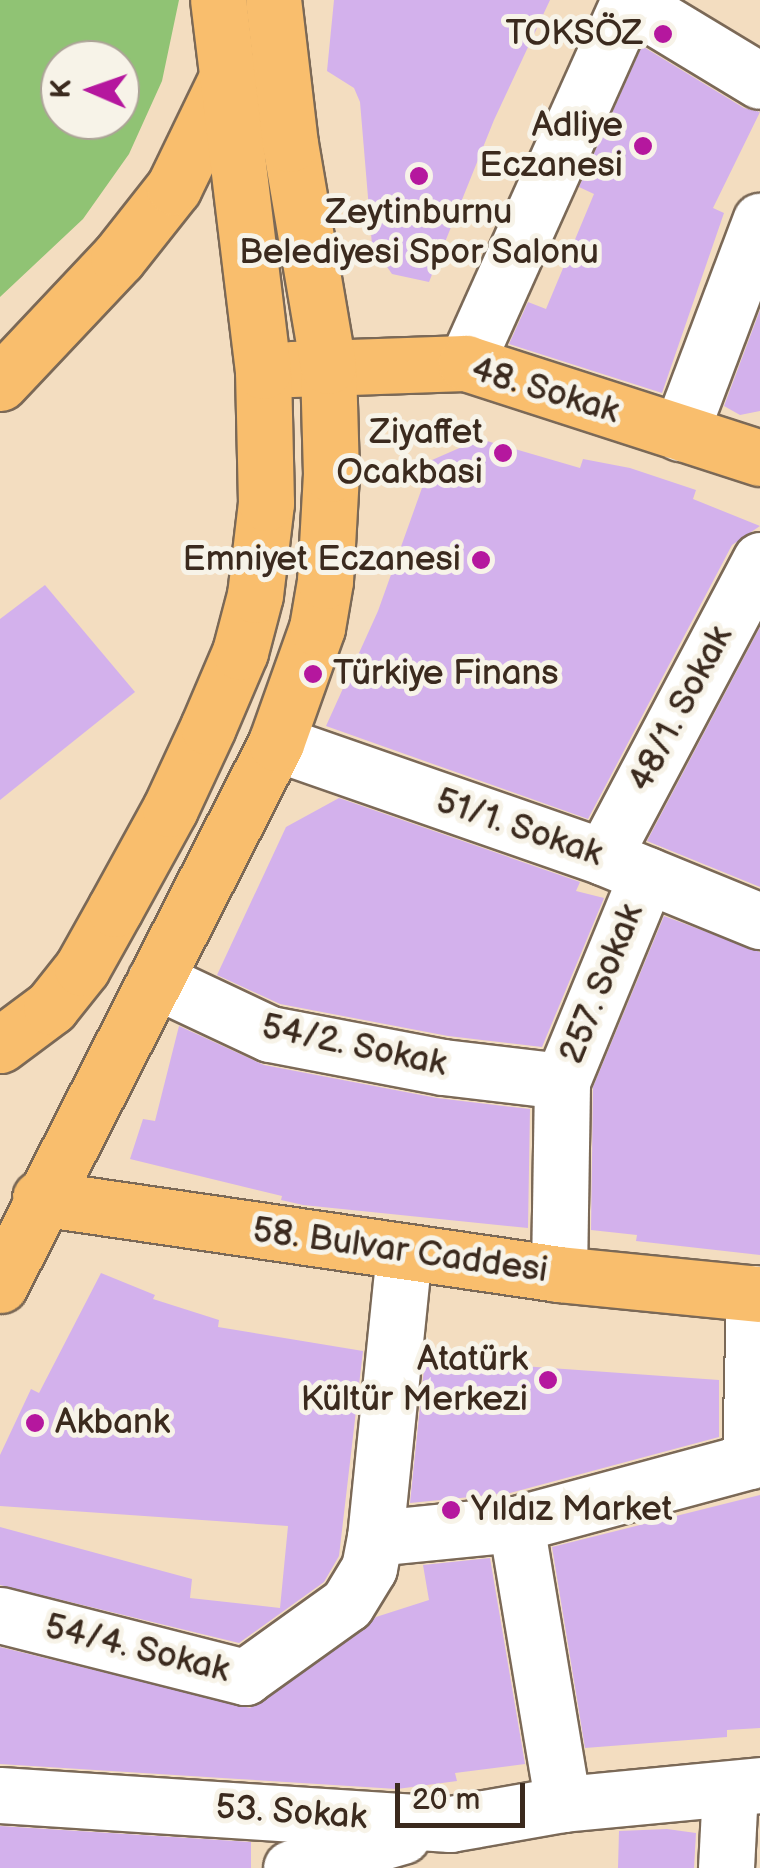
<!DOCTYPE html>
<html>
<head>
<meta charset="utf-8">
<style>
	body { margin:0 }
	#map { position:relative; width:760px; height:1868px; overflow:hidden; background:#f3ddc0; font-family:"Balsamiq Sans",sans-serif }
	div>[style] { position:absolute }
	.green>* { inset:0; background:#90c374 }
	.building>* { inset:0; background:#d3b1ec }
	.roads { filter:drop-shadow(2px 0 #7b6957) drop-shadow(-2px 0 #7b6957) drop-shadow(0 2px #7b6957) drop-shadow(0 -2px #7b6957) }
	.minor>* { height:55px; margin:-27.5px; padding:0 27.5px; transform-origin:27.5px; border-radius:27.5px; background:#fff }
	.major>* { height:55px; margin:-27.5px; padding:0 27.5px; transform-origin:27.5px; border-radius:27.5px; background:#f9be6d }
	.dots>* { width:28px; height:28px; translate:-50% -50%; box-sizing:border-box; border:5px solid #f7f3e8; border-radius:50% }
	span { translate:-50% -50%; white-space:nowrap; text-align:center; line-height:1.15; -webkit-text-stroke:10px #f7f3e8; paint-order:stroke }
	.poi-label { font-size:35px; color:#3b2a1e }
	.right { translate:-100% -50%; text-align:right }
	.left { translate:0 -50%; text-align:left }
	.street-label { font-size:35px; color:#3b2a1e }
	.north { position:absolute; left:40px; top:40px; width:100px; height:100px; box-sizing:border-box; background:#f7f3e8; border:2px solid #aca397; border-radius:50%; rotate:272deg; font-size:28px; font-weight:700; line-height:40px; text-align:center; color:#3b2a1e }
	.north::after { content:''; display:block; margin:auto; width:35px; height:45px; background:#b5179e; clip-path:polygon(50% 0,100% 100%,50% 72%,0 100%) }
	.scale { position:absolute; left:395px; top:1783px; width:130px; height:45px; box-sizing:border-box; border:5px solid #3b2a1e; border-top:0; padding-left:12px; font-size:30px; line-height:35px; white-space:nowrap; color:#3b2a1e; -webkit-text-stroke:8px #f7f3e8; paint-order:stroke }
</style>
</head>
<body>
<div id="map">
	<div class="green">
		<div style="clip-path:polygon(evenodd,0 0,179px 0,162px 81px,129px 154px,83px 219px,0 297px,0 0,60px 60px,120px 60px,120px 120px,60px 120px,60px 60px)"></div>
	</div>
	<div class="building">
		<div style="clip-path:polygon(334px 0,550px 0,494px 120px,429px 282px,392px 274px,372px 245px,360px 102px,354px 88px,327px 71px)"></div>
		<div style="clip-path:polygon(642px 46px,744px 108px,760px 112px,713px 208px,724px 213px,662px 393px,509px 344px,528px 302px,546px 309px,594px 194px,579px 187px)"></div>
		<div style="clip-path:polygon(760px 310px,760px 411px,740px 415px,724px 406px)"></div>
		<div style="clip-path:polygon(480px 439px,580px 468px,583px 459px,630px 468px,696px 490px,693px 499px,760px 526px,732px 545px,588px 819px,326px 726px,378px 611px,432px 460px)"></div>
		<div style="clip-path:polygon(45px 585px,135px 692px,0 800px,0 619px)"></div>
		<div style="clip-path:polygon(760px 627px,760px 887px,647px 841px)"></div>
		<div style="clip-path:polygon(339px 798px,580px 882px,576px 891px,604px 898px,542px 1047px,448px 1036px,280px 1004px,217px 975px,286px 827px)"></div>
		<div style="clip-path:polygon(664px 916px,760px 952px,760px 1255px,636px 1241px,637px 1235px,591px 1230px,593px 1087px)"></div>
		<div style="clip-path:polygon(179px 1026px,264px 1065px,437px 1098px,530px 1109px,528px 1228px,303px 1205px,281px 1200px,282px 1196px,130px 1159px,143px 1119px,155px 1121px)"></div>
		<div style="clip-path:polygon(101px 1273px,155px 1295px,153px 1299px,219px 1320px,218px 1327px,363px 1351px,339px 1556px,324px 1582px,239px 1643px,0 1585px,0 1527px,192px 1579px,190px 1598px,280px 1608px,288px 1526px,0 1506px,0 1455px,31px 1389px,39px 1393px)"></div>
		<div style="clip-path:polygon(425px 1359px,719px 1380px,719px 1437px,510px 1493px,410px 1503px)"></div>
		<div style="clip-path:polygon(760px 1495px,760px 1728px,727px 1730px,727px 1737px,585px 1748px,552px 1547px)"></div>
		<div style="clip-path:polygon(490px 1558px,525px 1764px,455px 1773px,457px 1781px,397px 1789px,0 1764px,0 1647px,250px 1708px,365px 1629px,376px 1617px,429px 1600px,423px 1565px)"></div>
		<div style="clip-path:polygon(0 1826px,251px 1842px,251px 1868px,0 1868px)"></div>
		<div style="clip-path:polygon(667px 1829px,696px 1833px,694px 1868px,618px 1868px,619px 1831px)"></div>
	</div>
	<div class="roads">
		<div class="minor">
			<div style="left:628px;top:1px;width:154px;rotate:31.2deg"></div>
			<div style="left:466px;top:363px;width:398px;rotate:-65.8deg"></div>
			<div style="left:680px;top:433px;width:227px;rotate:-69.3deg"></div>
			<div style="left:276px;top:743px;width:346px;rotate:19.2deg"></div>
			<div style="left:603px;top:857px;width:170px;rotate:22.2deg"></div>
			<div style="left:603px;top:857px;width:336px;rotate:-62.1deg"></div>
			<div style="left:155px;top:980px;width:127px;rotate:25.2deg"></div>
			<div style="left:270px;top:1034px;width:176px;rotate:10.8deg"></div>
			<div style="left:443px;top:1067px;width:120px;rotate:6.7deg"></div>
			<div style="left:559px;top:1274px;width:193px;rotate:-89.1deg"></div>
			<div style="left:562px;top:1081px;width:223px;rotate:-67.6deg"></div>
			<div style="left:516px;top:1524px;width:284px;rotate:80.5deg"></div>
			<div style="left:375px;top:1538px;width:286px;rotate:-84.2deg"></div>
			<div style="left:0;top:1615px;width:253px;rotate:14.2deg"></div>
			<div style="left:245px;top:1677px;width:125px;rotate:-35.6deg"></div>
			<div style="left:347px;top:1604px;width:42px;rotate:-58.6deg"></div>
			<div style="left:369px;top:1568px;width:31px;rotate:-79deg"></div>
			<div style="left:375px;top:1538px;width:142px;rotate:-5.7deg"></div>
			<div style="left:516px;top:1524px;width:242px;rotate:-15.1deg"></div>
			<div style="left:750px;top:1461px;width:168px;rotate:-88.6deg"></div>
			<div style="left:0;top:1795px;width:451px;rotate:3.7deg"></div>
			<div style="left:450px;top:1824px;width:115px;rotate:-10deg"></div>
			<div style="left:563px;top:1804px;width:198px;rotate:-5.5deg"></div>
			<div style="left:291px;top:1868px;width:116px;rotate:-16.1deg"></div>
			<div style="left:726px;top:1868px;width:78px;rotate:-87.1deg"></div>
		</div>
		<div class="major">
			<div style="left:291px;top:369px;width:175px;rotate:-2deg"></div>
			<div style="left:466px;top:363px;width:309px;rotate:17.9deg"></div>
			<div style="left:0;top:383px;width:172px;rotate:-46.7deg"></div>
			<div style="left:118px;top:258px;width:90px;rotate:-51.7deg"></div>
			<div style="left:174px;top:187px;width:127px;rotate:-64.2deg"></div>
			<div style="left:0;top:1045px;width:64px;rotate:-36.7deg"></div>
			<div style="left:51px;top:1007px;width:50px;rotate:-51.5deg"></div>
			<div style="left:82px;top:968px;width:68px;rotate:-60.8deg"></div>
			<div style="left:115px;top:909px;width:114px;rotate:-61.2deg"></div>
			<div style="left:170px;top:809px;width:90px;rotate:-65.1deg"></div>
			<div style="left:208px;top:727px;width:82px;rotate:-66.9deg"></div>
			<div style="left:240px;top:652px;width:59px;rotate:-75.3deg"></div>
			<div style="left:255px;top:595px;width:93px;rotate:-83.2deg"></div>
			<div style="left:266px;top:503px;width:132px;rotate:-91.3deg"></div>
			<div style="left:263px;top:371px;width:374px;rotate:-96.9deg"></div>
			<div style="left:40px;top:1198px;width:525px;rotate:8.33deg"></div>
			<div style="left:559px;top:1274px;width:202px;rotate:5.7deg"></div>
			<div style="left:0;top:1285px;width:608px;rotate:-63.01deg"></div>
			<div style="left:276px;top:743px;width:122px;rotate:-70.4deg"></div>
			<div style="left:317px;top:628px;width:48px;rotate:-80.3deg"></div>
			<div style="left:325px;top:581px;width:107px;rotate:-86.8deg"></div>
			<div style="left:331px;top:474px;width:108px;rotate:-91.6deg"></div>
			<div style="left:328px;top:366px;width:225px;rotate:-99.7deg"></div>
			<div style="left:290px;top:144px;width:145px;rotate:-96.7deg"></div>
		</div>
	</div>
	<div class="dots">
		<div style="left:663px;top:34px;background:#b5179e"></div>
		<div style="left:643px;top:146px;background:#b5179e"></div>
		<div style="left:419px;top:176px;background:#b5179e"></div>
		<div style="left:503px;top:453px;background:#b5179e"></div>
		<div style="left:481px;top:560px;background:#b5179e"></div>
		<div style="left:313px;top:674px;background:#b5179e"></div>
		<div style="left:548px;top:1380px;background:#b5179e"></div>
		<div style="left:35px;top:1423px;background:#b5179e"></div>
		<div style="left:451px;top:1510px;background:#b5179e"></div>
	</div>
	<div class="poi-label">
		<span class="right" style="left:643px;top:34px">TOKSÖZ</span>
		<span class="right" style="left:623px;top:146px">Adliye<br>Eczanesi</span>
		<span style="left:419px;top:233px">Zeytinburnu<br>Belediyesi Spor Salonu</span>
		<span class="right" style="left:483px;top:453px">Ziyaffet<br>Ocakbasi</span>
		<span class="right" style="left:461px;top:560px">Emniyet Eczanesi</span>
		<span class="left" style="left:333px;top:674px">Türkiye Finans</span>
		<span class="right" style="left:528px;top:1380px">Atatürk<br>Kültür Merkezi</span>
		<span class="left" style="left:55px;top:1423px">Akbank</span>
		<span class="left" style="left:471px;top:1510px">Yıldız Market</span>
	</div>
	<div class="street-label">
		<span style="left:545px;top:391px;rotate:17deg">48. Sokak</span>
		<span style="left:681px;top:709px;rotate:-62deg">48/1. Sokak</span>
		<span style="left:519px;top:828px;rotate:19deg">51/1. Sokak</span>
		<span style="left:602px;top:984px;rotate:-68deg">257. Sokak</span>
		<span style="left:354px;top:1046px;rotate:12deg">54/2. Sokak</span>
		<span style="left:400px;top:1251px;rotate:8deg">58. Bulvar Caddesi</span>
		<span style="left:137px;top:1649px;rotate:14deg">54/4. Sokak</span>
		<span style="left:291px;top:1813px;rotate:4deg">53. Sokak</span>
	</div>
	<div class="north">K</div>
	<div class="scale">20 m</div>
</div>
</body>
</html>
